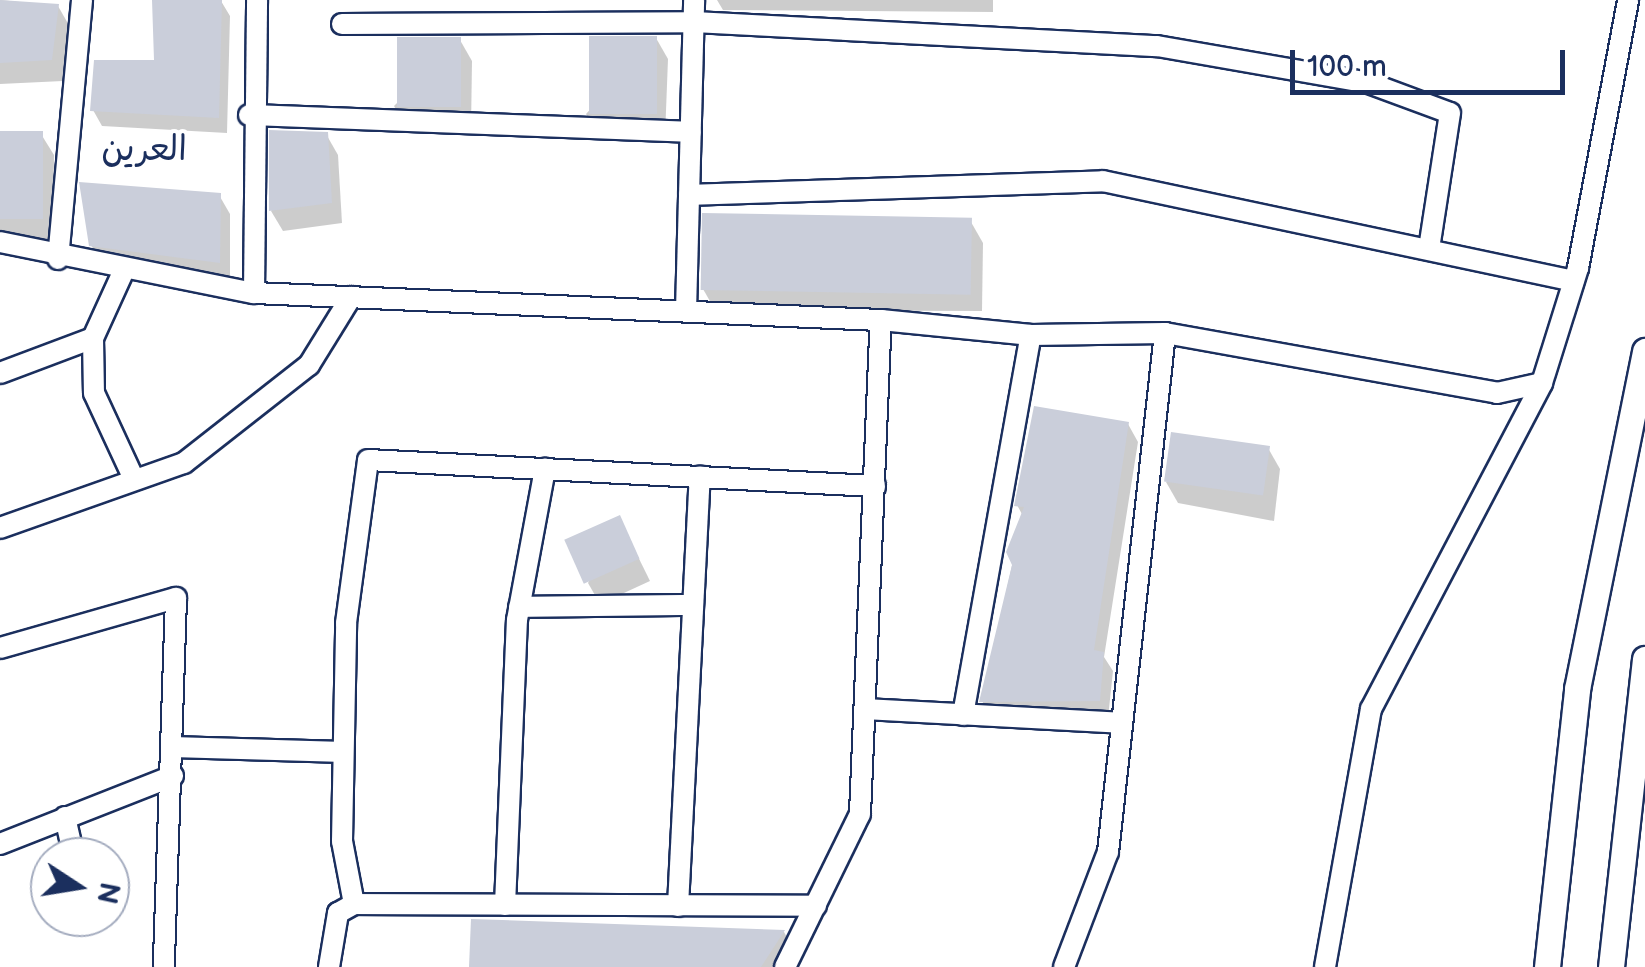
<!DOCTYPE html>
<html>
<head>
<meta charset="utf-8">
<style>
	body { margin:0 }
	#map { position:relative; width:1645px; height:967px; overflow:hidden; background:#fff; font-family:"Balsamiq Sans","Playpen Sans Arabic",sans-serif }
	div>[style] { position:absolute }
	.shadow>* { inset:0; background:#0003 }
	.building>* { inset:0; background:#caceda; transform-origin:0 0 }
	.roads { filter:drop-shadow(2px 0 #1b2f5e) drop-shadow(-2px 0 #1b2f5e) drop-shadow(0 2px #1b2f5e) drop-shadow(0 -2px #1b2f5e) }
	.minor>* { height:20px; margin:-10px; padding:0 10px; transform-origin:10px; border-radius:10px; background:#fff }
	.major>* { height:25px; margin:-12.5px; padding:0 12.5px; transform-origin:12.5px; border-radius:12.5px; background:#fff }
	span { translate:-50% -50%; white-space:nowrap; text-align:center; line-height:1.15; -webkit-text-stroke:8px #fff; paint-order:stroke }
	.neighbourhood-label { font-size:35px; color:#1b2f5e }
	.north { position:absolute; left:30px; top:837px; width:100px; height:100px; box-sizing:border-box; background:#fff; border:2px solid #a4acbf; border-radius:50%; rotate:102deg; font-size:28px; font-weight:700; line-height:40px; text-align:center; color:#1b2f5e }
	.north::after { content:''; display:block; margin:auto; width:35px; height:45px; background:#1b2f5e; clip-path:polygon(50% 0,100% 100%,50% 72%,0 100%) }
	.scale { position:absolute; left:1290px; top:50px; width:275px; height:45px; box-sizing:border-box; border:5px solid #1b2f5e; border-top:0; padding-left:12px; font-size:30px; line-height:35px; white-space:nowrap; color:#1b2f5e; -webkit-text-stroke:8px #fff; paint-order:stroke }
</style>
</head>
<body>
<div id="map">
	<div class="shadow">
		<div style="clip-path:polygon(0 0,58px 6px,70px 27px,63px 81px,0 84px)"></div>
		<div style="clip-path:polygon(155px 0,221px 1px,230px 16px,227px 133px,102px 126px,93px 110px,156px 62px)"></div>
		<div style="clip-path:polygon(717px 0,993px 0,993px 12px,723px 10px)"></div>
		<div style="clip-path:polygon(656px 38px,668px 59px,665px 137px,598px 134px,586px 114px)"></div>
		<div style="clip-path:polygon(460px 40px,472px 61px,471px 129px,406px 127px,394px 106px)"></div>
		<div style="clip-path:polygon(0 133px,41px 134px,54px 155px,53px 249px,0 237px)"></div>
		<div style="clip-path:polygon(326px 134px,338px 155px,342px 223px,283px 231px,271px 211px)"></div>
		<div style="clip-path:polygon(219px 195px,230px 214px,230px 281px,102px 264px,91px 245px)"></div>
		<div style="clip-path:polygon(971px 222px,983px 243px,982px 311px,715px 310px,703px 289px)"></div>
		<div style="clip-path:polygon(1128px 424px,1138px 442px,1104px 657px,1113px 671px,1108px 718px,992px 718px,982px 701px,1023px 516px,1017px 505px)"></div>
		<div style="clip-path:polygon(1268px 448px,1280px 469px,1274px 521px,1178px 503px,1166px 482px)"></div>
		<div style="clip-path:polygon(619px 518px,650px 581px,600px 604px,588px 583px)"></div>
		<div style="clip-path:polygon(474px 922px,784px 932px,796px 953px,786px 967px,471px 967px)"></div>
	</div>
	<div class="building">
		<div style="clip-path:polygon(0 0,59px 4px,52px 60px,0 63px)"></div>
		<div style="clip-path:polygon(152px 0,222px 0,219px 118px,90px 111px,94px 60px,154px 60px)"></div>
		<div style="left:589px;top:36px;width:68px;height:78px"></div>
		<div style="left:397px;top:37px;width:64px;height:70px"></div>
		<div style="clip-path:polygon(269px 130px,328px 132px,332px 203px,269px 211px)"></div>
		<div style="left:0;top:131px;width:43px;height:88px"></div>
		<div style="clip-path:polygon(79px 182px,221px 193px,220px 263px,89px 246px)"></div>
		<div style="left:702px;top:213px;width:270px;height:77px;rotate:1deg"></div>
		<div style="clip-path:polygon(1034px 406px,1129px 422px,1094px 650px,1104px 652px,1100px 701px,979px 702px,1012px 565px,1006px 552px,1024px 507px,1014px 506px)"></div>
		<div style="left:1171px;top:432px;width:100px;height:50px;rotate:8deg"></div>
		<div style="left:620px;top:515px;width:48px;height:61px;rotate:66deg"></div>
		<div style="clip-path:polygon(471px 919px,785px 930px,761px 967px,469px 967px)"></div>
	</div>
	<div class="roads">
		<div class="minor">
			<div style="left:342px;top:24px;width:352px;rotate:-0.3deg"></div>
			<div style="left:694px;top:22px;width:464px;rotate:3deg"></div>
			<div style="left:1157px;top:46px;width:215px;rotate:9.9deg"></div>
			<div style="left:1369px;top:83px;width:86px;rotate:20.3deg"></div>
			<div style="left:1450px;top:113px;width:138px;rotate:98.8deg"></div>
			<div style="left:249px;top:115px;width:442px;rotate:2.2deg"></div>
			<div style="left:689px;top:195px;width:414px;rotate:-1.9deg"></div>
			<div style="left:1103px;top:181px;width:481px;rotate:12deg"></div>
			<div style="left:0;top:242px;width:259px;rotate:11.4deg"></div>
			<div style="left:254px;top:293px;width:628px;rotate:2.47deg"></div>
			<div style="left:881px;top:320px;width:151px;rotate:5.7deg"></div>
			<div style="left:1031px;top:335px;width:134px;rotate:-0.9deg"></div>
			<div style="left:1165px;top:333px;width:337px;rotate:10.2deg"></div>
			<div style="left:1497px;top:393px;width:46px;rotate:-12.5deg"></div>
			<div style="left:58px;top:259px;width:260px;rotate:-84.7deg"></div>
			<div style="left:124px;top:270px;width:75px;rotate:114.5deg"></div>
			<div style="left:93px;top:338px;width:55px;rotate:89deg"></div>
			<div style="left:94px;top:393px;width:93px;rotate:65.1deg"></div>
			<div style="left:254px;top:293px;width:293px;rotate:-89.4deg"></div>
			<div style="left:686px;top:311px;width:311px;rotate:-88.5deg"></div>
			<div style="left:0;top:373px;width:99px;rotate:-20.6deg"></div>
			<div style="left:0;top:528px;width:195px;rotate:-19.5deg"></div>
			<div style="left:184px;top:463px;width:159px;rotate:-38.1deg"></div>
			<div style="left:309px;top:365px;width:80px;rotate:-58.3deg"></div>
			<div style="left:519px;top:607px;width:174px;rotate:-0.7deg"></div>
			<div style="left:0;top:648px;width:183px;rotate:-15.9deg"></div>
			<div style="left:176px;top:598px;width:369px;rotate:91.9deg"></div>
			<div style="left:865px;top:709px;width:255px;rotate:3.1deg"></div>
			<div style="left:963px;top:715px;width:386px;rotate:-79.9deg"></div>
			<div style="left:173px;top:747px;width:170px;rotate:1.7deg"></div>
			<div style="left:65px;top:817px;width:41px;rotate:77.3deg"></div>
			<div style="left:0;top:844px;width:186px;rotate:-21.5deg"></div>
			<div style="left:354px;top:904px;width:64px;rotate:-100.8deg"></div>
			<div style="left:342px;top:841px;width:218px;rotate:-88.9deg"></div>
			<div style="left:346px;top:623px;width:164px;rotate:-82.3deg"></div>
			<div style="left:368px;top:460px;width:508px;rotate:2.94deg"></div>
			<div style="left:505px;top:905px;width:285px;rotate:-87.6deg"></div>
			<div style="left:517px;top:620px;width:154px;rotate:-79.5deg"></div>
			<div style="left:678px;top:906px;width:430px;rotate:-87.1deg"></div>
			<div style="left:329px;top:967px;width:55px;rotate:-80.5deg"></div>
			<div style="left:338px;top:913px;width:18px;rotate:-29deg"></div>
			<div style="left:354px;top:904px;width:462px;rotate:0.2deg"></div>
			<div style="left:785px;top:967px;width:170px;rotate:-63.9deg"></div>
			<div style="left:860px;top:814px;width:494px;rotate:-87.6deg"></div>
			<div style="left:1064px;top:967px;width:123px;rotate:-69.1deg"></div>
			<div style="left:1108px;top:852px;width:522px;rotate:-83.73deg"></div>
			<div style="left:1325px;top:967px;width:262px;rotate:-79.9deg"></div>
			<div style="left:1371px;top:709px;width:368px;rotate:-62.3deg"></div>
			<div style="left:1542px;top:383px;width:121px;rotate:-72.6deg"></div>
			<div style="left:1578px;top:268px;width:273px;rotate:-79.4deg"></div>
		</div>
		<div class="major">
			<div style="left:1547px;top:967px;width:280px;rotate:-83.8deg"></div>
			<div style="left:1577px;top:689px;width:345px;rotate:-78.6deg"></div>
			<div style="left:1611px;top:967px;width:310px;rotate:-83.7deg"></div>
		</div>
	</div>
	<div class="neighbourhood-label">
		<span style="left:144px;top:150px">العرين</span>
	</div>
	<div class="north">N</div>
	<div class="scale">100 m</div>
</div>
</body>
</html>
